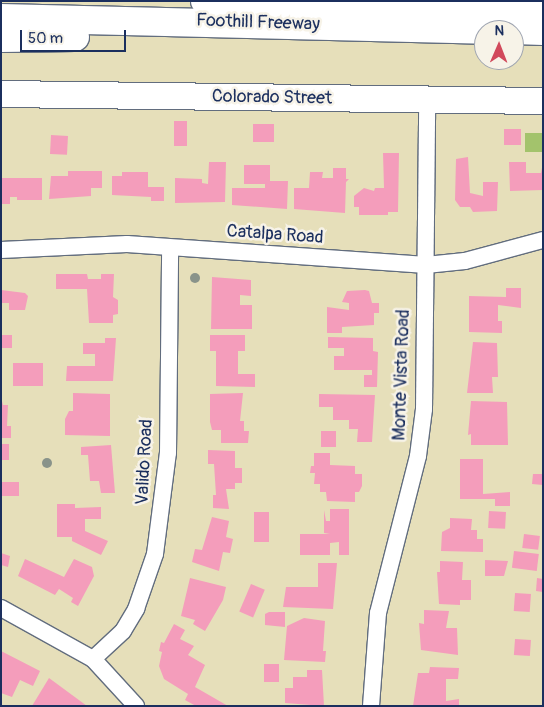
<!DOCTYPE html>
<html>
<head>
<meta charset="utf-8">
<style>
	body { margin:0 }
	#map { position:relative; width:544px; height:707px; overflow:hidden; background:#e6dfba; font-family:Pangolin,sans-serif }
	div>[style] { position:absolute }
	.green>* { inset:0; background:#a3c36c; transform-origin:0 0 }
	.building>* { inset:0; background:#f49dbb; transform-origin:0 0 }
	.roads { filter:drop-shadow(1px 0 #626d7e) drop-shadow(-1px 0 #626d7e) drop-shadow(0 1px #626d7e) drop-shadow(0 -1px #626d7e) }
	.minor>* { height:16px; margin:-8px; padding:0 8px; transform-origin:8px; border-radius:8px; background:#fff }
	.primary>* { height:26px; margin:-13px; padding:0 13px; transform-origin:13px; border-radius:13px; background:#fff }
	.motorway>* { height:28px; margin:-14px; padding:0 14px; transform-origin:14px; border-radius:14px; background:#fff }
	.trees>* { width:10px; height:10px; margin:-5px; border-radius:50%; background:#89938a }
	span { translate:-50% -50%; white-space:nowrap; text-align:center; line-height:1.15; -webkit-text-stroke:5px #f7f3e8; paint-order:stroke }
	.street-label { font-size:18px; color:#1b2f5e }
	.frame { position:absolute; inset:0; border:2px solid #1b2f5e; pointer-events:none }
	.north { position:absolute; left:474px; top:20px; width:50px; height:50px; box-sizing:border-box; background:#f7f3e8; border:1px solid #9fa5b1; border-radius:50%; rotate:1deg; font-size:14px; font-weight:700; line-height:20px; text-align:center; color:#1b2f5e }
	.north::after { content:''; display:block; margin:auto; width:18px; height:22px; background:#d1495b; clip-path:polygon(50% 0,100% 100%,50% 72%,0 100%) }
	.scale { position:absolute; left:20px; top:30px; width:106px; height:22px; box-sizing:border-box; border:2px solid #1b2f5e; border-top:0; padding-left:6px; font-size:15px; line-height:18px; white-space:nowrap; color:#1b2f5e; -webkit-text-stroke:4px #f7f3e8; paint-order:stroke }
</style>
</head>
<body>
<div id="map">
	<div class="green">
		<div style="left:525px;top:133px;width:18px;height:19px"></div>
	</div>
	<div class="building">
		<div style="left:174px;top:121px;width:13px;height:25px"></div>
		<div style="left:253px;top:124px;width:21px;height:18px"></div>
		<div style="left:504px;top:129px;width:17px;height:16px"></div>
		<div style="left:51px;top:135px;width:17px;height:19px;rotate:3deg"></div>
		<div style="clip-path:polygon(383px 153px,399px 153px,398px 212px,388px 212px,388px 215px,359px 215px,359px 207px,354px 207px,354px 196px,364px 188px,374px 191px,375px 188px,384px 188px)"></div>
		<div style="clip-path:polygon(468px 157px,470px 193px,483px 196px,483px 182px,498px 182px,497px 211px,473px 212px,470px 207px,460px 207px,455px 200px,456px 159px)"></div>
		<div style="clip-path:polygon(209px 162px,226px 162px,225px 202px,175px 203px,175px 178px,202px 179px,202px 183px,208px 184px)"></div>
		<div style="clip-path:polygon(509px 162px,526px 162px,526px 173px,541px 173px,543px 162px,543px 190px,510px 191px)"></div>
		<div style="clip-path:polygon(244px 165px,270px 165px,270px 181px,288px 181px,287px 209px,232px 205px,232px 188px,265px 188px,265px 184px,244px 184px)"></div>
		<div style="clip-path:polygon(333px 168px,346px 168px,346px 179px,349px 179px,346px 182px,345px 213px,294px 209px,294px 188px,309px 188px,310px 172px,323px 172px,322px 178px,333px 178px)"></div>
		<div style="clip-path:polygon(68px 171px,102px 171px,102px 188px,91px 188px,91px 196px,49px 199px,51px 176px,68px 176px)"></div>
		<div style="clip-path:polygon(122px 172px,148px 172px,148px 187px,164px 187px,164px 201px,151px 201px,151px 197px,112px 195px,112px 176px,122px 176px)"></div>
		<div style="clip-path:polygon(1px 178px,42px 178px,42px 200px,17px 200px,17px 197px,10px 197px,10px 204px,1px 204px)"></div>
		<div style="clip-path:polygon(56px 274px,87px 274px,88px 279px,101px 279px,101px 274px,114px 274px,113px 297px,118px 300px,118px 314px,113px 315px,113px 323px,89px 323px,87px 289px,56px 289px)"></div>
		<div style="clip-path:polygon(212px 277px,251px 280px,251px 296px,240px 295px,240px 305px,252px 305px,252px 329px,211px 329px)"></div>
		<div style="clip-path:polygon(506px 288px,521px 288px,521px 308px,498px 305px,498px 321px,502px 321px,502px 333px,469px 332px,469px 296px,506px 297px)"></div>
		<div style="clip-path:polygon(1px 290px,25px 293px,28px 296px,25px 310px,9px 310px,9px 303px,1px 303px)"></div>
		<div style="clip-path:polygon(365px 290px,369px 291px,372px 303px,379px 303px,379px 313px,374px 313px,374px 325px,342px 327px,342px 333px,327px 333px,327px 307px,349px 310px,349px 303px,342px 302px,347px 291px)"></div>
		<div style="left:1px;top:335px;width:11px;height:13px"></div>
		<div style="clip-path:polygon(210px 335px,245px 335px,245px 351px,238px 351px,238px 374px,255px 374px,255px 387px,216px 386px,216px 351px,210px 351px)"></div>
		<div style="clip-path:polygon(328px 337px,373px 338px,373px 351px,378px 352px,377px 387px,364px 387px,364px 375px,372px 375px,372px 370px,334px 370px,334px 356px,344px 356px,344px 348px,328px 348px)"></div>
		<div style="clip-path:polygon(105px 338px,116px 338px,113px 381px,66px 381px,67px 366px,95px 366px,95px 354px,83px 354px,83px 343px,105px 343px)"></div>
		<div style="clip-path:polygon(473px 342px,497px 343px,498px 377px,492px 377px,493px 393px,467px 393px)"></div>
		<div style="left:13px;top:363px;width:30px;height:23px"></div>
		<div style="clip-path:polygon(73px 393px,110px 394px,110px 436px,65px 435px,65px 419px,69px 411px,73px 411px)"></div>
		<div style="clip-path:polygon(243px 393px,240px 421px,244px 421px,244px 431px,249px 431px,248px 443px,221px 443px,221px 430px,212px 430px,210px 422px,210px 394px)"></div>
		<div style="clip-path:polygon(319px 394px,375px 395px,372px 442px,357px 442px,358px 429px,349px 429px,349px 420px,333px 420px,333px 407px,319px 407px)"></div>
		<div style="clip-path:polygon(1px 397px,3px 405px,8px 405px,7px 426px,11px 426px,11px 438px,1px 438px)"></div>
		<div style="clip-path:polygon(471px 401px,507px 402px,508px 445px,471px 445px,471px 434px,468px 435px)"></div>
		<div style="left:321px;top:431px;width:15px;height:16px"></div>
		<div style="left:1px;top:444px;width:8px;height:16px"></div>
		<div style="clip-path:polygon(111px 445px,115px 493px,101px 493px,99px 481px,90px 481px,88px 455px,81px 455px,81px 447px)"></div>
		<div style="clip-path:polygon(208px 450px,235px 451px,235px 468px,242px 468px,242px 483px,235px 483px,235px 489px,226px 489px,229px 509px,213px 508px,213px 495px,216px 495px,214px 464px,208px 464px)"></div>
		<div style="clip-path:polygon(314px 453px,330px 453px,330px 465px,355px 466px,355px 474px,362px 474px,362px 486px,359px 492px,355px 492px,355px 502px,327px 501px,326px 492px,320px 492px,320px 484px,314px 484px,315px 473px,310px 473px,311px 466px,314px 466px)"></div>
		<div style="clip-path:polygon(460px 459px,483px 459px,483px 494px,510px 492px,510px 506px,495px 506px,495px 499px,460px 499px)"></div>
		<div style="clip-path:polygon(533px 474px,543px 474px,543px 485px,532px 484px)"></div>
		<div style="left:1px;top:482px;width:18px;height:14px"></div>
		<div style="clip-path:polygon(57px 504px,75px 504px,75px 508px,101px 507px,101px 519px,85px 519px,85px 531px,108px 541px,101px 555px,72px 541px,72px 537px,57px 537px)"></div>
		<div style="clip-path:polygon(330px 509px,349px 509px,349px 555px,339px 555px,339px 542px,330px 543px,330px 555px,300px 555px,300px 534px,330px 534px,324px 533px,324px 510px,326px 521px,330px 521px)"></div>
		<div style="left:489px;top:511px;width:17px;height:17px;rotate:3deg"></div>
		<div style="left:254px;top:512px;width:15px;height:30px"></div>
		<div style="clip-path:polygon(212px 517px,229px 521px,226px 537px,233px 539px,230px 553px,223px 552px,219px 571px,192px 562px,195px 549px,202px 550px)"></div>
		<div style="clip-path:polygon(450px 518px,472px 519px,471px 530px,477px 530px,477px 539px,483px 539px,483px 552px,441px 551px,442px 532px,450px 528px)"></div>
		<div style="left:524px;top:534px;width:16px;height:14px;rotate:7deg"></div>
		<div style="left:514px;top:551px;width:25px;height:17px;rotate:7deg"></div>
		<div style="clip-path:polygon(1px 553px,10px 556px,8px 567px,1px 565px)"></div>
		<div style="clip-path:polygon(25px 559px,64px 577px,74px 559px,92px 567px,94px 576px,78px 606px,71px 602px,73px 598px,59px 589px,55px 595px,18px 576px)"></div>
		<div style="clip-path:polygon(485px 560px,508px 561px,504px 576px,485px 576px)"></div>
		<div style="clip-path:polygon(440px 561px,463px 562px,462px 580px,471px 580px,471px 600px,460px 600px,460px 605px,439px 604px,437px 572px,440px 572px)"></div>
		<div style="clip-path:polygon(318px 563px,337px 563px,333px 609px,283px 607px,286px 587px,318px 587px)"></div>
		<div style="clip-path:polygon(190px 578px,226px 587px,223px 600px,205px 631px,193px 624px,195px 620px,181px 616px)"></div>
		<div style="clip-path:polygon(537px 578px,543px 579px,543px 592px,536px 591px)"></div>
		<div style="left:251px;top:584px;width:15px;height:30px;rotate:23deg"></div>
		<div style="left:515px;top:593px;width:16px;height:18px;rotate:4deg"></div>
		<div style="clip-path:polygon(424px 610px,449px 611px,446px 628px,457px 628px,458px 655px,421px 650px,419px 623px,424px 624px)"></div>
		<div style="clip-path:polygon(269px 612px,285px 612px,285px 627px,265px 625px,265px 614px)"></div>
		<div style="clip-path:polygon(304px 618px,325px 621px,323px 651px,326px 651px,325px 662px,284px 660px,287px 626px)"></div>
		<div style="clip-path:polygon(174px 624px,185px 630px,180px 639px,194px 646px,188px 655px,205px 665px,195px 687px,228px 706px,196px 706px,185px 700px,188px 694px,164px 679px,159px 666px,162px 652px,159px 651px,161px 642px,164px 643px)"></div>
		<div style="left:515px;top:639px;width:16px;height:16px;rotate:4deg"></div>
		<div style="clip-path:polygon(1px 651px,40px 671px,33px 686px,20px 680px,12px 697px,1px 693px)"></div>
		<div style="left:264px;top:664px;width:15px;height:18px"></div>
		<div style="clip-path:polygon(430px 667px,459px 668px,458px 679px,446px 679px,446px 701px,459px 699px,459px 706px,413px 706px,418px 673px,429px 673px)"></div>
		<div style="clip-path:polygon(307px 670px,322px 670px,324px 706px,285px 703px,285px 688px,293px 688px,293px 677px,307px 677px)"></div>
		<div style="clip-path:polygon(49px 678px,87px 706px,32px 706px)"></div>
	</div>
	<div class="roads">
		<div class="minor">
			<div style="left:1px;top:250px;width:126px;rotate:-2.7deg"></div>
			<div style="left:127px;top:244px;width:300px;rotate:4deg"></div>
			<div style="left:426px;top:265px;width:39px;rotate:-6deg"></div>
			<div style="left:465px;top:261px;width:81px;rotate:-15.1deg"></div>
			<div style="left:1px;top:608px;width:105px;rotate:29deg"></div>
			<div style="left:93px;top:659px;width:64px;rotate:47.5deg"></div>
			<div style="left:93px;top:659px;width:41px;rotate:-43deg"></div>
			<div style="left:123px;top:631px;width:26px;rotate:-59deg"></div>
			<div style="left:136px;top:609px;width:58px;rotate:-70.9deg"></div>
			<div style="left:155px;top:554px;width:102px;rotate:-82.7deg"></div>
			<div style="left:168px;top:453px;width:205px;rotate:-89.4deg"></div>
			<div style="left:371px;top:706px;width:93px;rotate:-85.7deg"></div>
			<div style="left:378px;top:613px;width:162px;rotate:-75.7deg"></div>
			<div style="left:418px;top:456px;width:47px;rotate:-82.7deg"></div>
			<div style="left:424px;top:409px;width:309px;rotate:-89.4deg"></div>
		</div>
		<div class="primary">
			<div style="left:1px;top:94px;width:542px;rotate:0.74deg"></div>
		</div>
		<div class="motorway">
			<div style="left:205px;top:1px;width:338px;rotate:1.4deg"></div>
			<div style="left:1px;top:18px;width:483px;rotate:1.4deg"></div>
			<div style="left:514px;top:30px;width:29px;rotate:2deg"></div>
			<div style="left:1px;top:38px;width:74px;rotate:-0.8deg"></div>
		</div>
	</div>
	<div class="trees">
		<div style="left:195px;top:278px"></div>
		<div style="left:47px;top:463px"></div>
	</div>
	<div class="street-label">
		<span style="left:258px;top:23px;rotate:2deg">Foothill Freeway</span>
		<span style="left:272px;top:98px;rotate:1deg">Colorado Street</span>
		<span style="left:275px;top:235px;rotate:4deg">Catalpa Road</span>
		<span style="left:402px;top:375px;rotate:-88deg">Monte Vista Road</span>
		<span style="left:145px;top:462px;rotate:-87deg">Valido Road</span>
	</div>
	<div class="frame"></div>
	<div class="north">N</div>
	<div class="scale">50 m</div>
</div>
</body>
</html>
